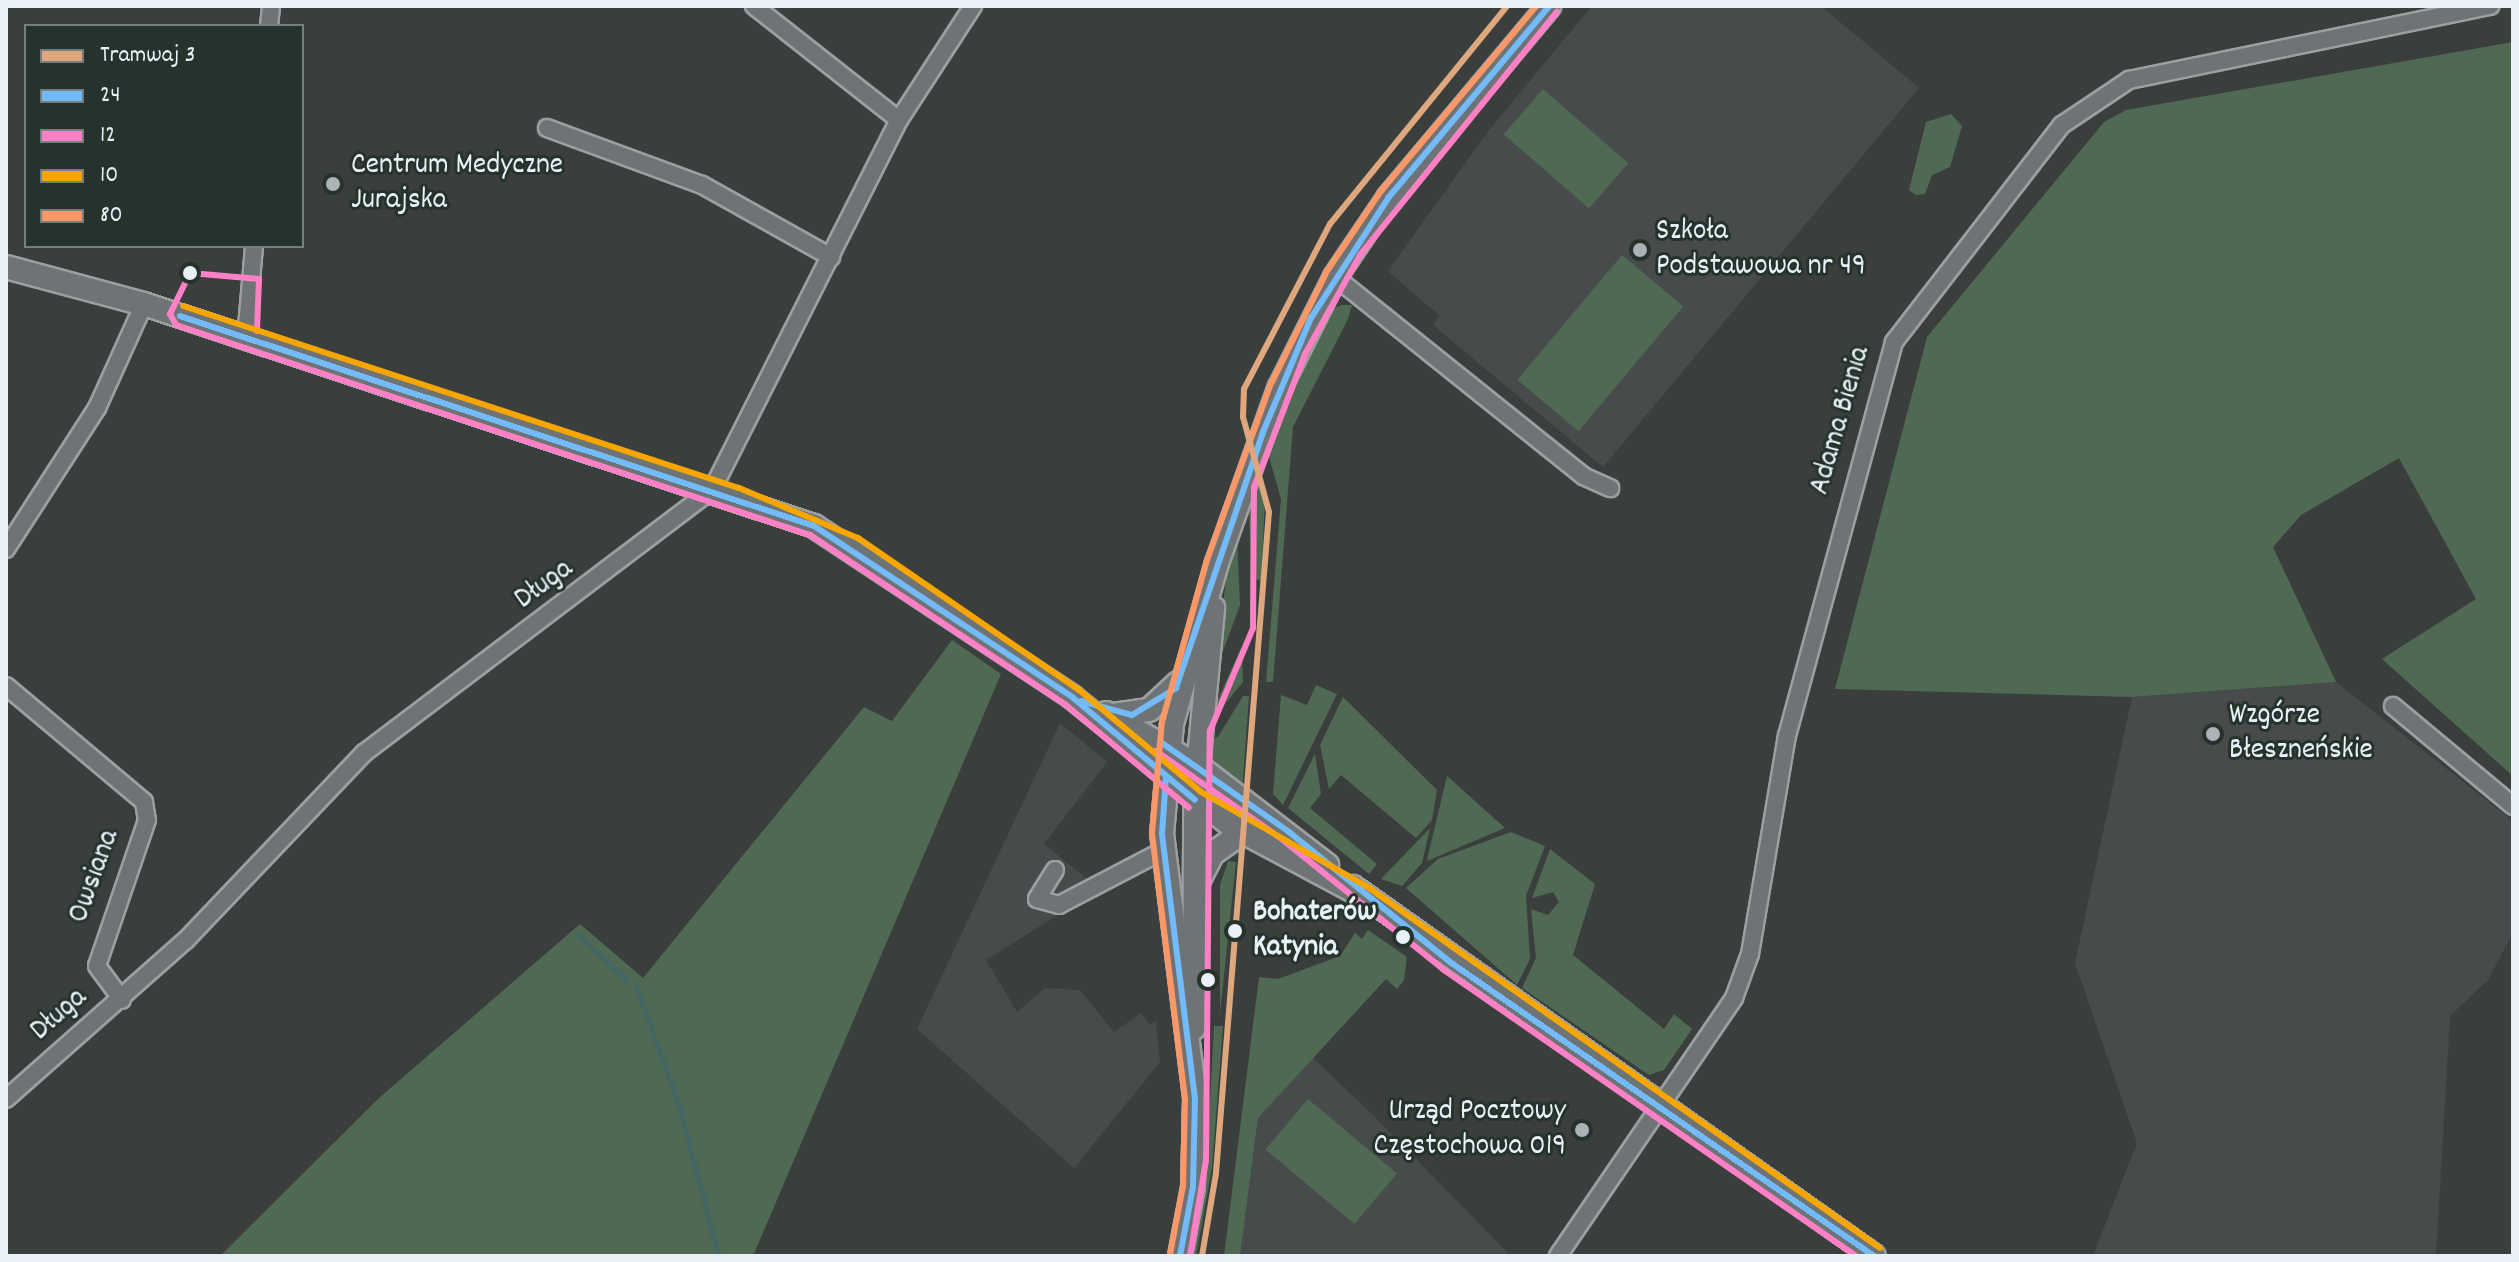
<!DOCTYPE html>
<html>
<head>
<meta charset="utf-8">
<style>
	body { margin:0 }
	#map { position:relative; width:2519px; height:1262px; overflow:hidden; background:#3a3f3d; font-family:Dekko,sans-serif }
	div>[style] { position:absolute }
	.built>* { inset:0; background:#474b4c }
	.green>* { inset:0; background:#506953; transform-origin:0 0 }
	.stream>* { height:5px; margin:-2.5px; padding:0 2.5px; transform-origin:2.5px; border-radius:2.5px; background:#446664 }
	.roads { filter:drop-shadow(2px 0 #9ca0a1) drop-shadow(-2px 0 #9ca0a1) drop-shadow(0 2px #9ca0a1) drop-shadow(0 -2px #9ca0a1) }
	.street>* { height:16px; margin:-8px; padding:0 8px; transform-origin:8px; border-radius:8px; background:#6e7475 }
	.secondary>* { height:22px; margin:-11px; padding:0 11px; transform-origin:11px; border-radius:11px; background:#6e7475 }
	.bus-1>* { height:6px; margin:-3px; padding:0 3px; transform-origin:3px; border-radius:3px; background:#73baf8 }
	.bus-2>* { height:6px; margin:-3px; padding:0 3px; transform-origin:3px; border-radius:3px; background:#ff80c5 }
	.bus-3>* { height:6px; margin:-3px; padding:0 3px; transform-origin:3px; border-radius:3px; background:#f7a600 }
	.bus-4>* { height:6px; margin:-3px; padding:0 3px; transform-origin:3px; border-radius:3px; background:#fc9868 }
	.tram-1>* { height:6px; margin:-3px; padding:0 3px; transform-origin:3px; border-radius:3px; background:#dfa77e }
	.dots>* { width:22px; height:22px; translate:-50% -50%; box-sizing:border-box; border:4px solid #26332d; border-radius:50% }
	span { translate:-50% -50%; white-space:nowrap; text-align:center; line-height:1.15; -webkit-text-stroke:6px #26332d; paint-order:stroke }
	.poi-label { font-size:30px; color:#e8f1f8 }
	.left { translate:0 -50%; text-align:left }
	.right { translate:-100% -50%; text-align:right }
	.street-label { font-size:30px; color:#e8f1f8 }
	.stop-label { font-size:30px; color:#e8f1f8; font-weight:700 }
	.frame { position:absolute; inset:0; border:8px solid #e8f1f8; pointer-events:none }
	.legend { position:absolute; left:24px; top:24px; width:280px; height:224px; box-sizing:border-box; background:#26332d; border:2px solid #747f7e; margin:0; padding:10px 14px; list-style:none; font-size:24px; color:#e8f1f8 }
	.legend li { display:flex; align-items:center; gap:16px; height:40px }
	.legend b { width:40px; border:2px solid #747f7e }
</style>
</head>
<body>
<div id="map">
	<div class="built">
		<div style="clip-path:polygon(1592px 6px,1821px 6px,1919px 88px,1603px 467px,1433px 325px,1440px 316px,1388px 271px,1489px 130px)"></div>
		<div style="clip-path:polygon(2336px 682px,2513px 821px,2513px 933px,2488px 980px,2450px 1016px,2436px 1256px,2093px 1256px,2137px 1143px,2075px 963px,2132px 697px)"></div>
		<div style="clip-path:polygon(1060px 723px,1107px 762px,1044px 844px,1090px 881px,1091px 894px,986px 960px,1017px 1012px,1045px 988px,1080px 990px,1114px 1032px,1141px 1013px,1150px 1025px,1156px 1021px,1160px 1062px,1074px 1168px,917px 1029px)"></div>
		<div style="clip-path:polygon(1311px 1056px,1371px 1113px,1511px 1256px,1240px 1256px,1258px 1118px)"></div>
	</div>
	<div class="green">
		<div style="clip-path:polygon(2513px 42px,2513px 776px,2382px 659px,2476px 599px,2399px 458px,2301px 515px,2273px 547px,2336px 682px,2132px 697px,1835px 689px,1927px 337px,2104px 122px,2126px 110px)"></div>
		<div style="left:1543px;top:89px;width:113px;height:60px;rotate:41deg"></div>
		<div style="clip-path:polygon(1951px 114px,1962px 126px,1950px 167px,1932px 175px,1925px 194px,1916px 195px,1909px 190px,1926px 122px)"></div>
		<div style="left:1622px;top:255px;width:80px;height:163px;rotate:40deg"></div>
		<div style="clip-path:polygon(1341px 305px,1352px 305px,1348px 319px,1293px 427px,1273px 682px,1266px 682px,1281px 499px,1267px 450px,1327px 312px)"></div>
		<div style="clip-path:polygon(1257px 476px,1265px 502px,1261px 580px,1251px 579px,1249px 514px)"></div>
		<div style="clip-path:polygon(1237px 538px,1240px 605px,1216px 670px,1226px 578px)"></div>
		<div style="clip-path:polygon(952px 640px,1001px 674px,753px 1256px,220px 1256px,379px 1098px,580px 924px,643px 978px,864px 707px,892px 721px)"></div>
		<div style="clip-path:polygon(1242px 646px,1243px 682px,1207px 726px,1213px 710px)"></div>
		<div style="clip-path:polygon(1316px 685px,1337px 694px,1283px 805px,1273px 794px,1281px 695px,1307px 705px)"></div>
		<div style="clip-path:polygon(1243px 696px,1249px 696px,1242px 792px,1208px 758px,1210px 738px,1218px 737px)"></div>
		<div style="clip-path:polygon(1343px 697px,1437px 790px,1432px 820px,1416px 838px,1341px 775px,1329px 789px,1320px 745px)"></div>
		<div style="clip-path:polygon(1315px 754px,1321px 794px,1310px 808px,1377px 864px,1369px 874px,1288px 808px)"></div>
		<div style="clip-path:polygon(1447px 776px,1505px 828px,1427px 861px,1427px 860px)"></div>
		<div style="clip-path:polygon(1430px 828px,1422px 863px,1402px 886px,1381px 879px)"></div>
		<div style="clip-path:polygon(1511px 832px,1545px 846px,1526px 896px,1530px 959px,1517px 985px,1406px 888px,1438px 859px)"></div>
		<div style="clip-path:polygon(1550px 849px,1595px 884px,1573px 955px,1664px 1029px,1674px 1014px,1692px 1029px,1664px 1070px,1649px 1075px,1522px 988px,1536px 958px,1531px 909px,1548px 915px,1559px 902px,1553px 892px,1532px 898px)"></div>
		<div style="clip-path:polygon(1228px 861px,1236px 862px,1220px 1013px,1220px 885px)"></div>
		<div style="clip-path:polygon(1368px 930px,1407px 957px,1404px 980px,1397px 989px,1386px 979px,1258px 1118px,1240px 1256px,1224px 1256px,1259px 977px,1278px 979px,1340px 956px,1355px 933px,1362px 939px)"></div>
		<div style="clip-path:polygon(1214px 1026px,1223px 1026px,1212px 1168px,1196px 1256px,1190px 1256px,1207px 1155px)"></div>
		<div style="left:1308px;top:1099px;width:116px;height:66px;rotate:40deg"></div>
	</div>
	<div class="stream">
		<div style="left:578px;top:935px;width:67px;rotate:42.6deg"></div>
		<div style="left:636px;top:986px;width:131px;rotate:70.3deg"></div>
		<div style="left:680px;top:1109px;width:152px;rotate:75.5deg"></div>
	</div>
	<div class="roads">
		<div class="street">
			<div style="left:754px;top:6px;width:184px;rotate:38.2deg"></div>
			<div style="left:269px;top:26px;width:20px;rotate:-84deg"></div>
			<div style="left:547px;top:128px;width:165px;rotate:20.2deg"></div>
			<div style="left:702px;top:185px;width:148px;rotate:29.2deg"></div>
			<div style="left:1335px;top:277px;width:318px;rotate:38.7deg"></div>
			<div style="left:1583px;top:476px;width:30px;rotate:24deg"></div>
			<div style="left:246px;top:338px;width:92px;rotate:-85deg"></div>
			<div style="left:6px;top:549px;width:168px;rotate:-57.2deg"></div>
			<div style="left:97px;top:408px;width:114px;rotate:-65.7deg"></div>
			<div style="left:6px;top:686px;width:180px;rotate:40deg"></div>
			<div style="left:144px;top:802px;width:18px;rotate:81deg"></div>
			<div style="left:147px;top:820px;width:154px;rotate:108.9deg"></div>
			<div style="left:97px;top:966px;width:42px;rotate:53.7deg"></div>
			<div style="left:2393px;top:706px;width:156px;rotate:39.8deg"></div>
			<div style="left:1055px;top:870px;width:34px;rotate:122deg"></div>
			<div style="left:1037px;top:899px;width:23px;rotate:15deg"></div>
			<div style="left:1059px;top:905px;width:119px;rotate:-27.6deg"></div>
			<div style="left:6px;top:1099px;width:240px;rotate:-41.5deg"></div>
			<div style="left:186px;top:940px;width:258px;rotate:-46.4deg"></div>
			<div style="left:364px;top:753px;width:436px;rotate:-37.1deg"></div>
			<div style="left:712px;top:490px;width:415px;rotate:-63.2deg"></div>
			<div style="left:899px;top:120px;width:136px;rotate:-57deg"></div>
			<div style="left:1558px;top:1256px;width:312px;rotate:-55.7deg"></div>
			<div style="left:1734px;top:998px;width:47px;rotate:-70deg"></div>
			<div style="left:1750px;top:954px;width:221px;rotate:-80.4deg"></div>
			<div style="left:1787px;top:736px;width:408px;rotate:-74.8deg"></div>
			<div style="left:1894px;top:342px;width:274px;rotate:-52.3deg"></div>
			<div style="left:2062px;top:125px;width:81px;rotate:-33.9deg"></div>
			<div style="left:2129px;top:80px;width:369px;rotate:-11.6deg"></div>
		</div>
		<div class="secondary">
			<div style="left:6px;top:267px;width:143px;rotate:15deg"></div>
			<div style="left:144px;top:304px;width:706px;rotate:18.33deg"></div>
			<div style="left:814px;top:526px;width:310px;rotate:33.5deg"></div>
			<div style="left:1072px;top:697px;width:206px;rotate:38.9deg"></div>
			<div style="left:1232px;top:826px;width:149px;rotate:28.1deg"></div>
			<div style="left:1106px;top:713px;width:106px;rotate:29.9deg"></div>
			<div style="left:1198px;top:766px;width:163px;rotate:37.5deg"></div>
			<div style="left:1113px;top:715px;width:36px;rotate:-8deg"></div>
			<div style="left:1149px;top:710px;width:40px;rotate:-43deg"></div>
			<div style="left:1199px;top:880px;width:29px;rotate:-63deg"></div>
			<div style="left:1212px;top:854px;width:39px;rotate:-35deg"></div>
			<div style="left:1353px;top:887px;width:638px;rotate:35.31deg"></div>
			<div style="left:1194px;top:1028px;width:228px;rotate:-89.7deg"></div>
			<div style="left:1195px;top:800px;width:193px;rotate:-84.6deg"></div>
			<div style="left:1180px;top:1256px;width:70px;rotate:-79.3deg"></div>
			<div style="left:1193px;top:1187px;width:89px;rotate:-88.7deg"></div>
			<div style="left:1195px;top:1098px;width:266px;rotate:-97.1deg"></div>
			<div style="left:1162px;top:834px;width:110px;rotate:-84.8deg"></div>
			<div style="left:1172px;top:724px;width:167px;rotate:-74.4deg"></div>
			<div style="left:1217px;top:563px;width:185px;rotate:-70.4deg"></div>
			<div style="left:1279px;top:389px;width:125px;rotate:-63.4deg"></div>
			<div style="left:1335px;top:277px;width:97px;rotate:-56deg"></div>
			<div style="left:1389px;top:197px;width:249px;rotate:-50deg"></div>
		</div>
	</div>
	<div class="bus-1">
		<div style="left:180px;top:316px;width:668px;rotate:18.33deg"></div>
		<div style="left:814px;top:526px;width:310px;rotate:33.5deg"></div>
		<div style="left:1072px;top:697px;width:160px;rotate:39.9deg"></div>
		<div style="left:1081px;top:701px;width:53px;rotate:15.4deg"></div>
		<div style="left:1132px;top:715px;width:52px;rotate:-31.5deg"></div>
		<div style="left:1176px;top:688px;width:270px;rotate:-71.2deg"></div>
		<div style="left:1263px;top:432px;width:124px;rotate:-67.2deg"></div>
		<div style="left:1311px;top:318px;width:144px;rotate:-57.2deg"></div>
		<div style="left:1389px;top:197px;width:249px;rotate:-50deg"></div>
		<div style="left:1162px;top:743px;width:155px;rotate:35deg"></div>
		<div style="left:1289px;top:832px;width:207px;rotate:38.9deg"></div>
		<div style="left:1450px;top:962px;width:516px;rotate:34.74deg"></div>
		<div style="left:1166px;top:777px;width:57px;rotate:94deg"></div>
		<div style="left:1162px;top:834px;width:266px;rotate:82.9deg"></div>
		<div style="left:1195px;top:1098px;width:89px;rotate:91.3deg"></div>
		<div style="left:1193px;top:1187px;width:70px;rotate:100.7deg"></div>
	</div>
	<div class="bus-2">
		<div style="left:257px;top:331px;width:52px;rotate:-87.8deg"></div>
		<div style="left:259px;top:279px;width:69px;rotate:-175deg"></div>
		<div style="left:190px;top:273px;width:46px;rotate:116deg"></div>
		<div style="left:170px;top:314px;width:13px;rotate:61deg"></div>
		<div style="left:176px;top:325px;width:668px;rotate:18.33deg"></div>
		<div style="left:810px;top:535px;width:307px;rotate:33.6deg"></div>
		<div style="left:1066px;top:705px;width:160px;rotate:39.9deg"></div>
		<div style="left:1156px;top:751px;width:155px;rotate:35deg"></div>
		<div style="left:1283px;top:840px;width:207px;rotate:38.9deg"></div>
		<div style="left:1444px;top:970px;width:502px;rotate:34.77deg"></div>
		<div style="left:1190px;top:1256px;width:97px;rotate:-80.5deg"></div>
		<div style="left:1206px;top:1160px;width:429px;rotate:-89.5deg"></div>
		<div style="left:1210px;top:731px;width:112px;rotate:-67.3deg"></div>
		<div style="left:1253px;top:628px;width:141px;rotate:-89.6deg"></div>
		<div style="left:1254px;top:487px;width:142px;rotate:-69deg"></div>
		<div style="left:1305px;top:354px;width:113px;rotate:-60.9deg"></div>
		<div style="left:1360px;top:255px;width:313px;rotate:-51deg"></div>
	</div>
	<div class="bus-3">
		<div style="left:183px;top:306px;width:585px;rotate:18.13deg"></div>
		<div style="left:739px;top:488px;width:129px;rotate:22.8deg"></div>
		<div style="left:858px;top:538px;width:267px;rotate:34.5deg"></div>
		<div style="left:1078px;top:689px;width:160px;rotate:39.9deg"></div>
		<div style="left:1201px;top:792px;width:193px;rotate:29.7deg"></div>
		<div style="left:1369px;top:888px;width:625px;rotate:35.16deg"></div>
	</div>
	<div class="bus-4">
		<div style="left:1170px;top:1254px;width:69px;rotate:-79.2deg"></div>
		<div style="left:1183px;top:1186px;width:87px;rotate:-88.7deg"></div>
		<div style="left:1185px;top:1099px;width:268px;rotate:-97.1deg"></div>
		<div style="left:1152px;top:833px;width:111px;rotate:-84.9deg"></div>
		<div style="left:1162px;top:722px;width:168px;rotate:-74.5deg"></div>
		<div style="left:1207px;top:560px;width:185px;rotate:-70.1deg"></div>
		<div style="left:1270px;top:386px;width:128px;rotate:-63.6deg"></div>
		<div style="left:1327px;top:271px;width:97px;rotate:-56deg"></div>
		<div style="left:1381px;top:191px;width:241px;rotate:-50deg"></div>
	</div>
	<div class="tram-1">
		<div style="left:1202px;top:1256px;width:84px;rotate:-80.4deg"></div>
		<div style="left:1216px;top:1173px;width:663px;rotate:-85.42deg"></div>
		<div style="left:1269px;top:512px;width:98px;rotate:-105.3deg"></div>
		<div style="left:1243px;top:417px;width:28px;rotate:-88deg"></div>
		<div style="left:1244px;top:389px;width:186px;rotate:-62.5deg"></div>
		<div style="left:1330px;top:224px;width:281px;rotate:-50.9deg"></div>
	</div>
	<div class="dots">
		<div style="left:333px;top:184px;background:#abb3b7"></div>
		<div style="left:1640px;top:250px;background:#abb3b7"></div>
		<div style="left:190px;top:273px;background:#e8f1f8"></div>
		<div style="left:2213px;top:734px;background:#abb3b7"></div>
		<div style="left:1235px;top:931px;background:#e8f1f8"></div>
		<div style="left:1403px;top:937px;background:#e8f1f8"></div>
		<div style="left:1208px;top:980px;background:#e8f1f8"></div>
		<div style="left:1582px;top:1130px;background:#abb3b7"></div>
	</div>
	<div class="poi-label">
		<span class="left" style="left:351px;top:184px">Centrum Medyczne<br>Jurajska</span>
		<span class="left" style="left:1656px;top:250px">Szkoła<br>Podstawowa nr 49</span>
		<span class="left" style="left:2229px;top:734px">Wzgórze<br>Błeszneńskie</span>
		<span class="right" style="left:1566px;top:1130px">Urząd Pocztowy<br>Częstochowa 019</span>
	</div>
	<div class="street-label">
		<span style="left:1842px;top:421px;rotate:-74deg">Adama Bienia</span>
		<span style="left:545px;top:586px;rotate:-36deg">Długa</span>
		<span style="left:96px;top:877px;rotate:-70deg">Owsiana</span>
		<span style="left:60px;top:1016px;rotate:-41deg">Długa</span>
	</div>
	<div class="stop-label">
		<span class="left" style="left:1253px;top:931px">Bohaterów<br>Katynia</span>
	</div>
	<div class="frame"></div>
	<ul class="legend">
	<li><b style="height:10px;background:#dfa77e"></b>Tramwaj 3</li>
	<li><b style="height:10px;background:#73baf8"></b>24</li>
	<li><b style="height:10px;background:#ff80c5"></b>12</li>
	<li><b style="height:10px;background:#f7a600"></b>10</li>
	<li><b style="height:10px;background:#fc9868"></b>80</li>
	</ul>
</div>
</body>
</html>
